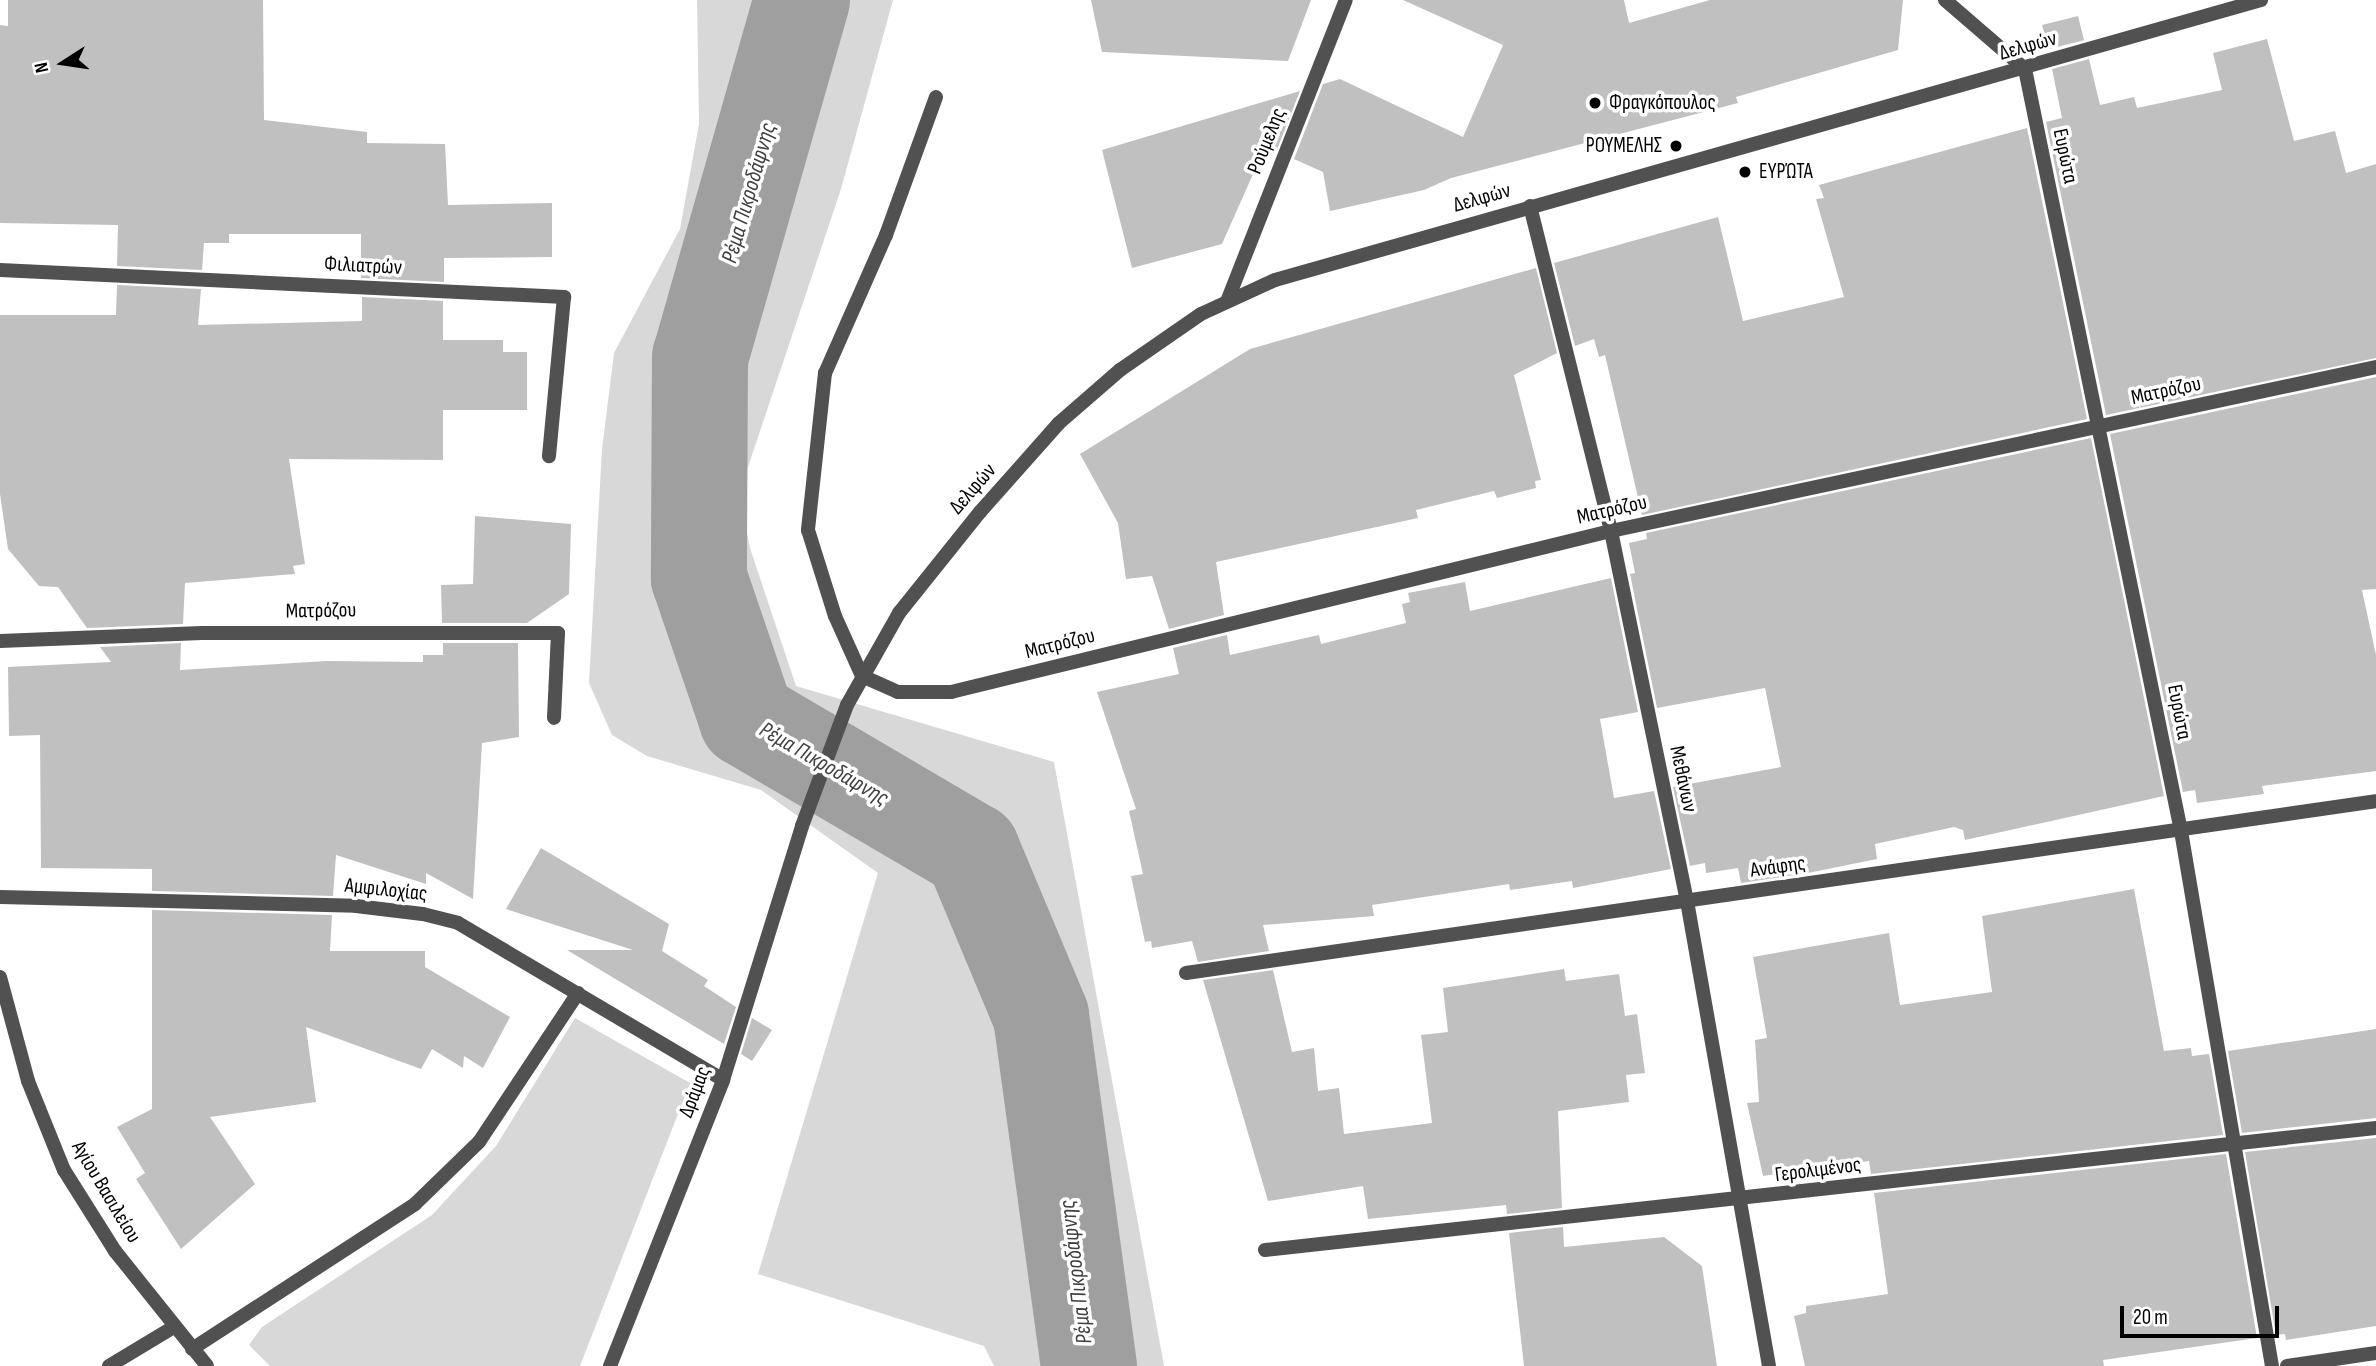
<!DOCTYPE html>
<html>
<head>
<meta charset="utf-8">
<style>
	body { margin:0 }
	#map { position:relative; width:2376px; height:1366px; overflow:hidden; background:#fff; font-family:"Sofia Sans Condensed",sans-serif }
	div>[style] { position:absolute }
	.green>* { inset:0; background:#d8d8d8 }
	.river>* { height:96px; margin:-48px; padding:0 48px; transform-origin:48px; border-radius:48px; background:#9f9f9f }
	.building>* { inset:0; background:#c0c0c0; transform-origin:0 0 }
	.pedestrian>* { height:14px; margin:-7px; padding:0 7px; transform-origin:7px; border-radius:7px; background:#515151 }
	.minor>* { height:14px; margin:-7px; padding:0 7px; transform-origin:7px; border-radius:7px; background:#515151 }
	.tertiary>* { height:14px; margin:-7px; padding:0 7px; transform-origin:7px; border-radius:7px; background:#515151 }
	.dots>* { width:19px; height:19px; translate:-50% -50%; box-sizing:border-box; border:4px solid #fff; border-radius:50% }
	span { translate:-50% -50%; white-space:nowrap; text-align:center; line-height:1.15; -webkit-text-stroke:7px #fff; paint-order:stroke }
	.street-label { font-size:21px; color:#000 }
	.poi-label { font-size:21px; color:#000 }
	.left { translate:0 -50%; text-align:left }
	.right { translate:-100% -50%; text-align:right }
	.water-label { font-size:23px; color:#404040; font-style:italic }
	.north { position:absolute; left:28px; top:28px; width:70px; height:70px; -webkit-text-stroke:5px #fff; paint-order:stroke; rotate:258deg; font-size:19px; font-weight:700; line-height:28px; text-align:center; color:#000 }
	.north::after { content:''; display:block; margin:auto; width:24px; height:32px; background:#000; clip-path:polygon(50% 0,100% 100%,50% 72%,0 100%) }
	.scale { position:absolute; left:2120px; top:1306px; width:159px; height:32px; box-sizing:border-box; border:4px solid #000; border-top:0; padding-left:9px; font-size:21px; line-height:24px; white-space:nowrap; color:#000; -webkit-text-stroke:5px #fff; paint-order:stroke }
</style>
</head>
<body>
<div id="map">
	<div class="green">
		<div style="clip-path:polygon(697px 0,893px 0,841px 189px,739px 494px,750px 548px,796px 686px,1054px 762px,1164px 1366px,994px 1366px,984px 1346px,758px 1274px,878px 873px,761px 790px,647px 756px,612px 735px,589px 683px,602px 449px,614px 353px,680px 229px,699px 124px)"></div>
		<div style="clip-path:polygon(575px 1018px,690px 1083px,580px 1366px,270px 1366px,249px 1345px,262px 1327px,432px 1215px,496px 1146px)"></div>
	</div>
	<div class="river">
		<div style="left:802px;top:0;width:371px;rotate:105.9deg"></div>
		<div style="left:700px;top:357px;width:221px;rotate:90.3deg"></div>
		<div style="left:699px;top:578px;width:149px;rotate:71.2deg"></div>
		<div style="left:747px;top:719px;width:261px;rotate:30.4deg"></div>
		<div style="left:972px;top:851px;width:179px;rotate:67.3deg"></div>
		<div style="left:1041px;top:1016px;width:353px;rotate:82.2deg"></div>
	</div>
	<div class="building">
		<div style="clip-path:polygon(8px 0,263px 0,264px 120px,367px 132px,367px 143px,445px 144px,448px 205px,552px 203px,552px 257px,444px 258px,444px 282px,361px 278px,361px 234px,229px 234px,229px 243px,204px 243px,202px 270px,117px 266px,118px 225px,0 223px,0 25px,8px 26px)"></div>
		<div style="clip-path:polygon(1091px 0,1311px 0,1288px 61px,1102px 52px)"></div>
		<div style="clip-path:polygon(1403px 0,1624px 0,1629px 23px,1710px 0,1903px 0,1898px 50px,1736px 97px,1738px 103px,1451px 178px,1424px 190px,1330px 211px,1323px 172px,1294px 159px,1323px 84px,1340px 79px,1463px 137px,1503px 45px)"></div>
		<div style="left:2078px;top:16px;width:25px;height:37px;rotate:76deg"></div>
		<div style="clip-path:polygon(2267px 39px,2294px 141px,2335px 131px,2346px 173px,2376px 164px,2376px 358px,2106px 415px,2046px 122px,2062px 118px,2052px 69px,2089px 59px,2100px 105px,2134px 97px,2137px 108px,2222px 90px,2213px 53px)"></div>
		<div style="clip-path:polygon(1300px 91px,1276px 152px,1265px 147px,1222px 244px,1132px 268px,1102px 150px)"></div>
		<div style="clip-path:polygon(2027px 128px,2087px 419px,1642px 515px,1605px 355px,1599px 357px,1594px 339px,1575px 346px,1554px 263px,1718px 217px,1743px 321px,1844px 297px,1816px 199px,1824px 198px,1819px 185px)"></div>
		<div style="clip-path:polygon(1536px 268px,1557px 353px,1514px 375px,1541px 480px,1535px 481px,1536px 488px,1497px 498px,1494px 491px,1416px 510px,1418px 518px,1216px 562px,1224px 615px,1169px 629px,1152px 576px,1126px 579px,1118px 523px,1080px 454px,1250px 349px)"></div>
		<div style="clip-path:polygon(117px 285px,201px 289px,198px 325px,362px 321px,362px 297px,443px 301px,443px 340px,503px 340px,503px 352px,527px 352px,527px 410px,443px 410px,443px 460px,289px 459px,305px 564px,293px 566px,295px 574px,185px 583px,183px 624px,87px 628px,58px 587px,39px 586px,8px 549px,0 494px,0 315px,116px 315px)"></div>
		<div style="clip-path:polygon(2376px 377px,2376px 589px,2362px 590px,2376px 655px,2376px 771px,2262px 786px,2264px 794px,2197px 803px,2195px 790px,2183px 792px,2110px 434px)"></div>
		<div style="clip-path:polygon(2091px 438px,2164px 796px,1965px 840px,1963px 830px,1954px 827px,1875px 844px,1877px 859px,1808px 873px,1741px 883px,1738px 868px,1706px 873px,1705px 863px,1690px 866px,1673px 787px,1781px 767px,1765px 688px,1657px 708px,1630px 574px,1635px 573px,1629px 543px,1647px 539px,1646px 533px)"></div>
		<div style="clip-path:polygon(475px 516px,571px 524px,569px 594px,527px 623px,442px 623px,441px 585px,473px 584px)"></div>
		<div style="clip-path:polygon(1611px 578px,1638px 712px,1600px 719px,1614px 798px,1654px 791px,1671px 869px,1573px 888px,1572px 881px,1510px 890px,1509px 884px,1372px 905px,1374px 916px,1263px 925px,1269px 951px,1198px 962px,1192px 941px,1152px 948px,1151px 941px,1145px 942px,1131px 876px,1143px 874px,1129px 811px,1136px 809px,1097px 692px,1179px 674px,1173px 648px,1227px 635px,1230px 655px,1319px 635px,1321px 644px,1406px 623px,1402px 604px,1410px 602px,1408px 593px,1465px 582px,1470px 611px)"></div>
		<div style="clip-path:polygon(181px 643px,180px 670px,326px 661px,423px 662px,423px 655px,443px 655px,443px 643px,518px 643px,519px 737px,482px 743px,473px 899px,426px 873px,426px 884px,336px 855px,333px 896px,152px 891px,152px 869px,41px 868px,40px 735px,9px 736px,8px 667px,111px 662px,100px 647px)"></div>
		<div style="clip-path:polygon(541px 848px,669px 924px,662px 951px,708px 980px,704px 986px,736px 1007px,724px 1044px,567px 950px,633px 950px,506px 909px)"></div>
		<div style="clip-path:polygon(2134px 889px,2164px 1051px,2191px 1048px,2192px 1056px,2209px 1054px,2223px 1135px,1871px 1174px,1869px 1161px,1763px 1176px,1747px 1103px,1759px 1102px,1755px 1040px,1767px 1038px,1753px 957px,1889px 933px,1900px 1005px,1992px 992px,1982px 916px)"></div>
		<div style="clip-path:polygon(152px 910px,332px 915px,330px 951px,425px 951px,425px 967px,510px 1017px,483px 1068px,464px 1056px,463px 1068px,432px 1049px,421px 1069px,306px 1027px,316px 1102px,210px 1117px,255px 1184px,181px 1249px,136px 1179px,145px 1173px,117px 1127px,152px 1109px)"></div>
		<div style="clip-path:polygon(1564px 969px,1566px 981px,1619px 974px,1625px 1016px,1637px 1014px,1645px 1073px,1626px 1075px,1629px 1102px,1558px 1111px,1562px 1208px,1507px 1214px,1506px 1205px,1368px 1219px,1363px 1186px,1268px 1201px,1203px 980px,1273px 970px,1292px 1052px,1314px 1048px,1318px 1091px,1339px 1088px,1344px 1134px,1432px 1123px,1421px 1035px,1448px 1032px,1443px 988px)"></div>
		<div style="clip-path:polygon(752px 1018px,772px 1030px,752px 1061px,741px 1054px)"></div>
		<div style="clip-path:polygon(2376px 1029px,2376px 1118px,2242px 1133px,2228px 1051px)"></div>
		<div style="clip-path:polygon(2376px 1138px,2376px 1326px,2286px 1340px,2285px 1334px,2276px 1335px,2245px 1152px)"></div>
		<div style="clip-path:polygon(2226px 1154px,2257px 1338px,2103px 1360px,2104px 1366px,1805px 1366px,1794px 1316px,1806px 1313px,1806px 1306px,1888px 1294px,1874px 1193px)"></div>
		<div style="clip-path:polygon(1563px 1227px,1564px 1247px,1664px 1237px,1702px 1266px,1717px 1366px,1524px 1366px,1509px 1233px)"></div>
	</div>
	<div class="pedestrian">
		<div style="left:192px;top:1349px;width:266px;rotate:-33deg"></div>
		<div style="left:415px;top:1204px;width:89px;rotate:-44.1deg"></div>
		<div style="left:479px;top:1142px;width:179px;rotate:-56.4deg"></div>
	</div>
	<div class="minor">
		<div style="left:1945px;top:0;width:106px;rotate:40.8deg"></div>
		<div style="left:2025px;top:69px;width:778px;rotate:78.43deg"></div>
		<div style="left:2181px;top:831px;width:543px;rotate:80.35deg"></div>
		<div style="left:936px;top:97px;width:147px;rotate:109.9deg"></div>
		<div style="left:886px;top:235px;width:151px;rotate:113.8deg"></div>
		<div style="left:825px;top:373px;width:158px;rotate:96.2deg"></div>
		<div style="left:808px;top:530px;width:90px;rotate:72.6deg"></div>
		<div style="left:835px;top:616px;width:66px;rotate:65.8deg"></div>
		<div style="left:862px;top:676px;width:39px;rotate:24deg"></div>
		<div style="left:898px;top:692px;width:53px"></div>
		<div style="left:951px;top:692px;width:679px;rotate:-13.71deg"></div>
		<div style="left:1611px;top:531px;width:782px;rotate:-12.1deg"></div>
		<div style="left:1530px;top:206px;width:335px;rotate:76deg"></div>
		<div style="left:1611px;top:531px;width:378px;rotate:78.4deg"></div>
		<div style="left:1687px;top:901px;width:472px;rotate:80deg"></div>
		<div style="left:0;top:270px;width:565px;rotate:2.74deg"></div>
		<div style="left:564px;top:297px;width:160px;rotate:95.4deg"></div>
		<div style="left:1228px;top:299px;width:321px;rotate:-68.5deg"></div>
		<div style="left:0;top:641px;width:202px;rotate:-2.3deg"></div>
		<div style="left:202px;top:633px;width:356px"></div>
		<div style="left:558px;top:633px;width:85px;rotate:92.7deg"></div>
		<div style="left:0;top:897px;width:356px;rotate:1.4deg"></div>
		<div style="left:356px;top:906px;width:67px;rotate:6.8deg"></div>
		<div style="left:423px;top:914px;width:36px;rotate:14deg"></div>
		<div style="left:458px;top:923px;width:308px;rotate:30.6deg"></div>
		<div style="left:1186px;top:973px;width:1202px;rotate:-8.22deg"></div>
		<div style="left:1265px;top:1250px;width:1118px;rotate:-6.27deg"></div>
		<div style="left:109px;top:1366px;width:76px;rotate:-31deg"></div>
		<div style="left:2287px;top:1366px;width:90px;rotate:-8.3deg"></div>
	</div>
	<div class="tertiary">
		<div style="left:0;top:977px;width:108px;rotate:74.9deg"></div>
		<div style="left:28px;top:1081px;width:96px;rotate:68deg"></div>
		<div style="left:64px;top:1170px;width:96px;rotate:57.8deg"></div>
		<div style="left:115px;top:1251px;width:147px;rotate:51.3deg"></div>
		<div style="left:610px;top:1366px;width:308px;rotate:-68.4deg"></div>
		<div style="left:723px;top:1080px;width:266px;rotate:-72.7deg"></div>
		<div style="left:802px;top:826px;width:129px;rotate:-69.6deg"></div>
		<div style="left:847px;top:705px;width:106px;rotate:-60.5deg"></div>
		<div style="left:899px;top:613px;width:129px;rotate:-51.3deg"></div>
		<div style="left:980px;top:512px;width:119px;rotate:-48.4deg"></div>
		<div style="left:1059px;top:423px;width:81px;rotate:-41deg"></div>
		<div style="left:1120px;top:370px;width:98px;rotate:-34.7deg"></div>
		<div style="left:1201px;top:314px;width:81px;rotate:-24.7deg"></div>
		<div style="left:1275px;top:280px;width:1025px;rotate:-15.85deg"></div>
	</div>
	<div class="dots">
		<div style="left:1595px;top:103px;background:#000"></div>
		<div style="left:1676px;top:146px;background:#000"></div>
		<div style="left:1745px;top:172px;background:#000"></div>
	</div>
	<div class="street-label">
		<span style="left:2028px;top:46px;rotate:-16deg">Δελφών</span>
		<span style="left:1267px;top:141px;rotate:-68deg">Ρούμελης</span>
		<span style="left:2065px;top:156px;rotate:78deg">Ευρώτα</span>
		<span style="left:1482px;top:198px;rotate:-16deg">Δελφών</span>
		<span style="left:363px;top:266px;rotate:3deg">Φιλιατρών</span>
		<span style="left:2166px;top:391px;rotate:-12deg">Ματρόζου</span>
		<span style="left:973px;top:489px;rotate:-49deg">Δελφών</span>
		<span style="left:1612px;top:510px;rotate:-13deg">Ματρόζου</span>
		<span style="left:321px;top:611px;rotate:-1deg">Ματρόζου</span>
		<span style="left:1060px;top:644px;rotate:-14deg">Ματρόζου</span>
		<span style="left:2179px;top:712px;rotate:79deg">Ευρώτα</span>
		<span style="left:1683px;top:779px;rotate:78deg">Μεθάνων</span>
		<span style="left:1778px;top:867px;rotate:-8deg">Ανάφης</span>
		<span style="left:386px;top:890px;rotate:6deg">Αμφιλοχίας</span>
		<span style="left:695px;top:1092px;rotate:-69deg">Δράμας</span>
		<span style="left:1818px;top:1170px;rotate:-7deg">Γερολιμένος</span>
		<span style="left:106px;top:1192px;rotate:59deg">Αγίου Βασιλείου</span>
	</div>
	<div class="poi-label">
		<span class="left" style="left:1609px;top:103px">Φραγκόπουλος</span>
		<span class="right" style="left:1662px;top:146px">ΡΟΥΜΕΛΗΣ</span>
		<span class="left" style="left:1759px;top:172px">ΕΥΡΏΤΑ</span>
	</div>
	<div class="water-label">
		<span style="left:749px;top:193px;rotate:-74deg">Ρέμα Πικροδάφνης</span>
		<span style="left:824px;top:764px;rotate:30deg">Ρέμα Πικροδάφνης</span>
		<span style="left:1076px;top:1272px;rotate:-97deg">Ρέμα Πικροδάφνης</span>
	</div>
	<div class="north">N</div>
	<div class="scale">20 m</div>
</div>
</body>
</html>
